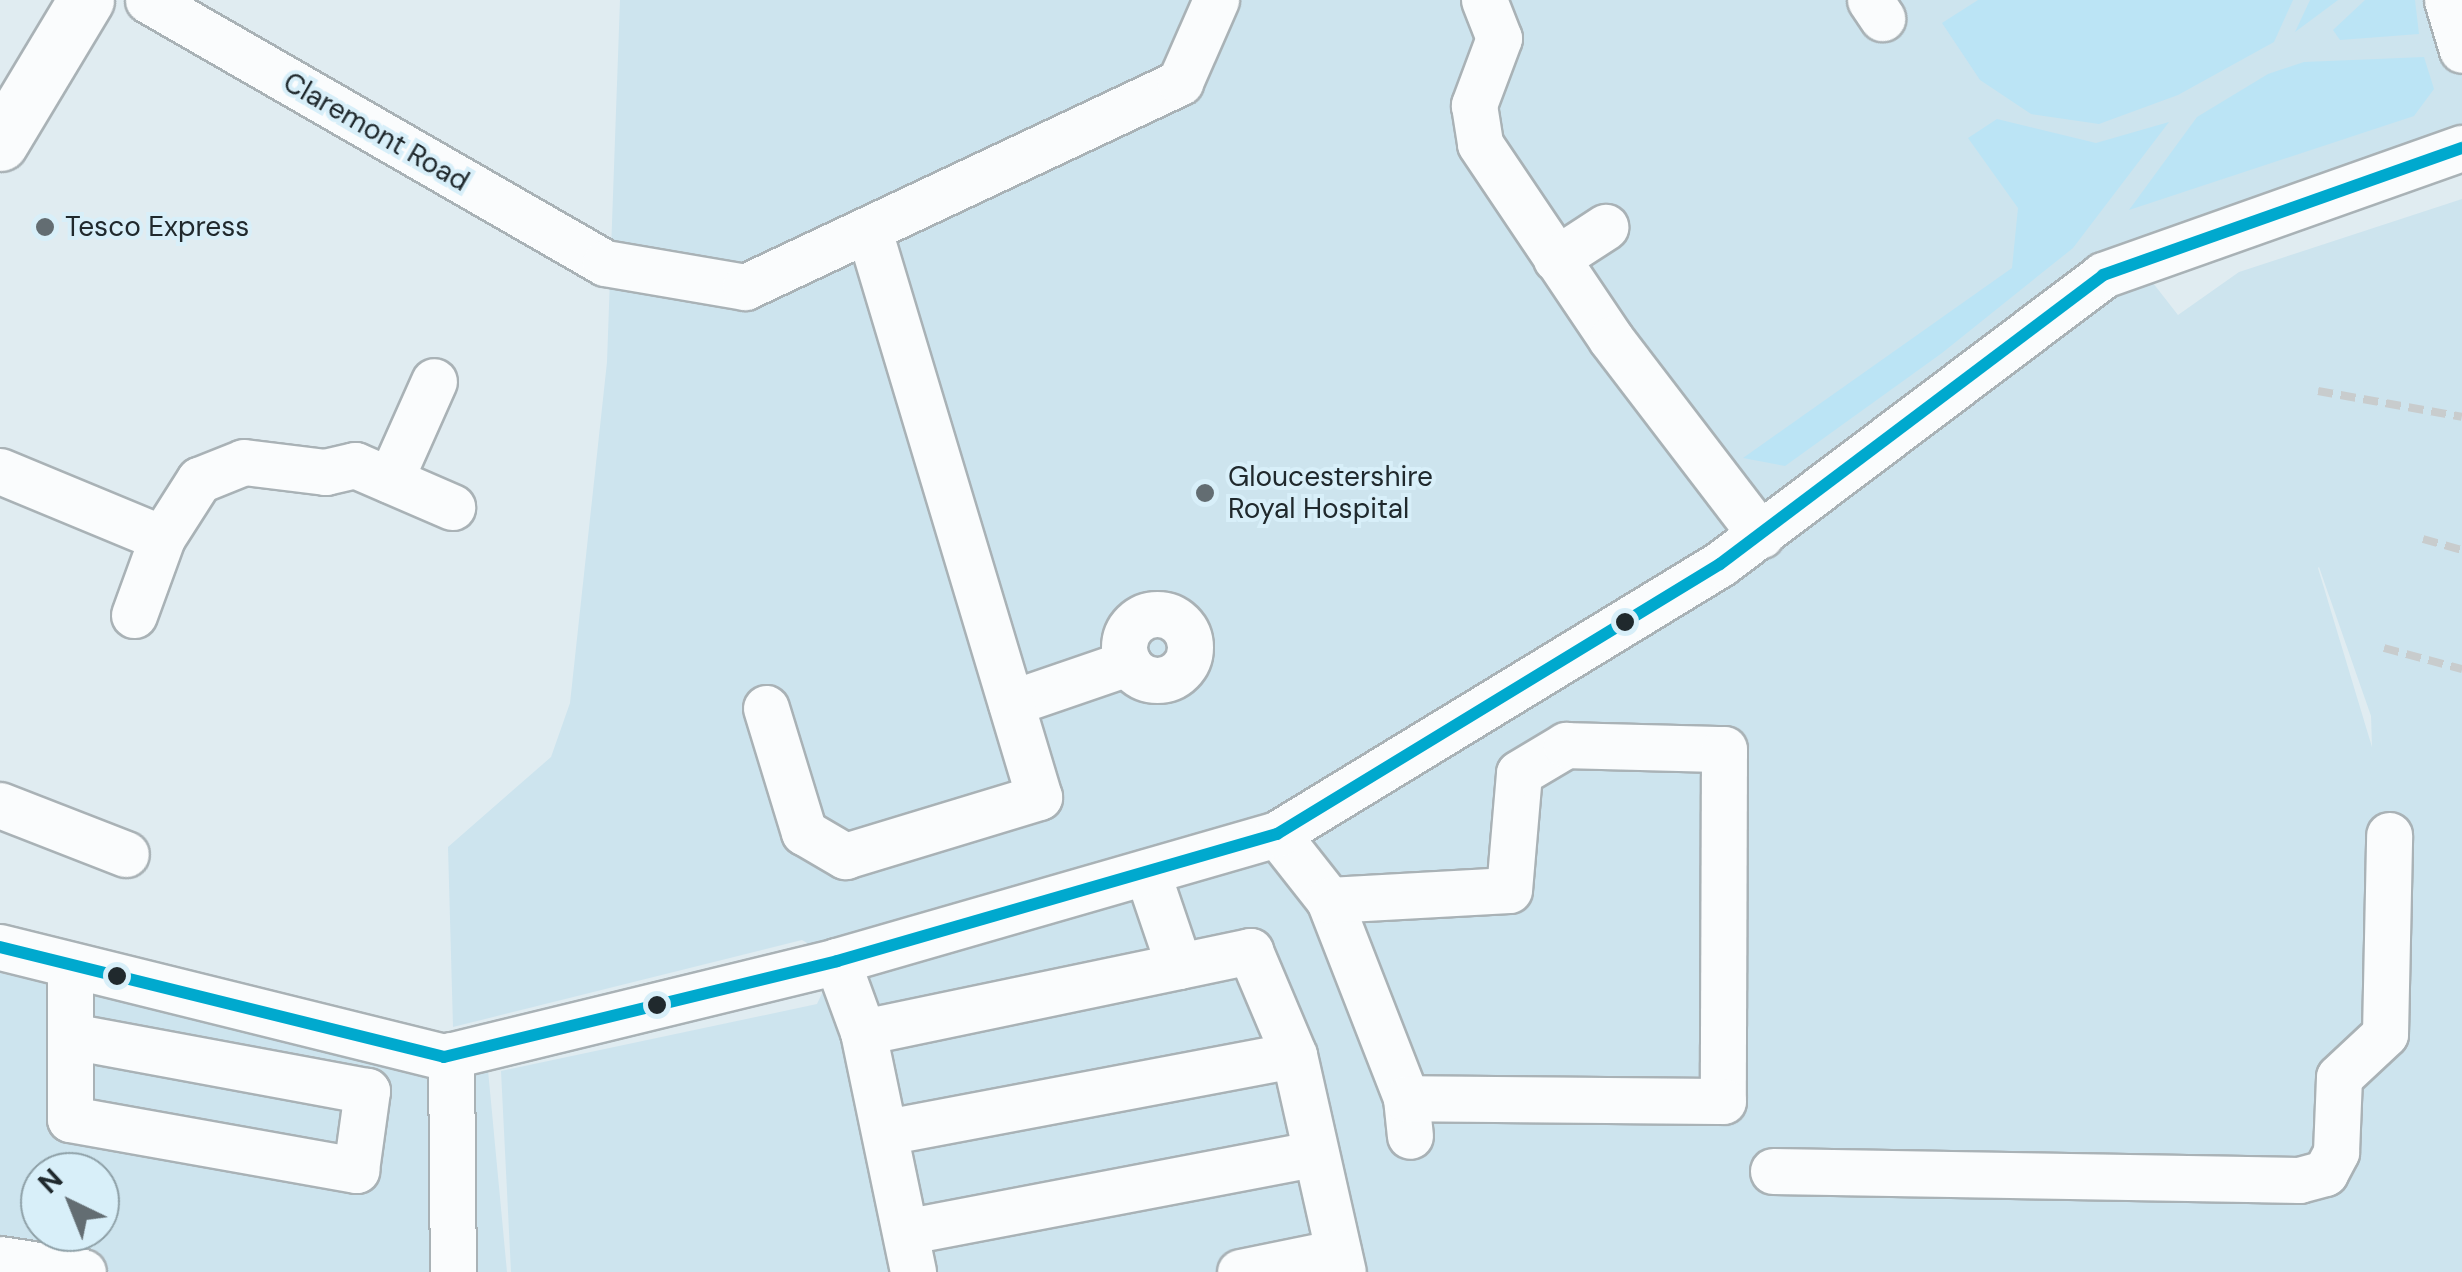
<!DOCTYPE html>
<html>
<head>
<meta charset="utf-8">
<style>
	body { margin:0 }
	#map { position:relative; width:2462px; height:1272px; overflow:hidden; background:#e0ecf1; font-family:"DM Sans",sans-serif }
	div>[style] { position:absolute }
	.built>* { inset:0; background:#cde4ee }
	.green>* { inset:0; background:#bbe4f5 }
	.roads { filter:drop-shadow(2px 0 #a9b2b6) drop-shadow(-2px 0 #a9b2b6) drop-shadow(0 2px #a9b2b6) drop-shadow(0 -2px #a9b2b6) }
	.minor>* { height:45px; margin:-22.5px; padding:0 22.5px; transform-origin:22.5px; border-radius:22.5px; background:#fafcfd }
	.minor>.ring { margin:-22.5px; padding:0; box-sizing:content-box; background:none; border:45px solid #fafcfd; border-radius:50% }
	.major>* { height:55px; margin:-27.5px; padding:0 27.5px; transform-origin:27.5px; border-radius:27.5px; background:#fafcfd }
	.rail>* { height:8px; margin-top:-4px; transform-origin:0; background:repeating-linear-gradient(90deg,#c8cccd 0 15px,transparent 0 23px) }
	.bus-1>* { height:12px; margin:-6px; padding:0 6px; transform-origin:6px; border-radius:6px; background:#00a9ce }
	.dots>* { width:28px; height:28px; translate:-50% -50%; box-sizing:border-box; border:5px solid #d8eff9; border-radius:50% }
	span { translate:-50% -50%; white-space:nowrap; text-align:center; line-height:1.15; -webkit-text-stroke:8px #d8eff9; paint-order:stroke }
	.street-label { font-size:28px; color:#20292d }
	.poi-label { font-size:28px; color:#20292d }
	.left { translate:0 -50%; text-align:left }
	.north { position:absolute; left:20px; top:1152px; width:100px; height:100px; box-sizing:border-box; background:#d8eff9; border:2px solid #8ea0a7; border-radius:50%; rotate:317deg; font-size:28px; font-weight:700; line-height:40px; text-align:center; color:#20292d }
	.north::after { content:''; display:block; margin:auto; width:35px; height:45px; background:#636d72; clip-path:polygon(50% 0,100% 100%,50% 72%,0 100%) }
</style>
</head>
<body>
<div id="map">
	<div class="built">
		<div style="clip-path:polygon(evenodd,620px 0,2462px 0,2462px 148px,2135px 260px,2178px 315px,2239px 272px,2462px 199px,2462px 1272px,511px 1272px,501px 1071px,817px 1004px,837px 961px,802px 940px,453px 1027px,448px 847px,551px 757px,570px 703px,607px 362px,620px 0,2319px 567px,2371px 716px,2372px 747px,2318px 568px,2319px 567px)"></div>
		<div style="clip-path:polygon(evenodd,0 973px,441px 1075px,488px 1070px,507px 1272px,0 1272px,0 973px,40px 1172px,100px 1172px,100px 1232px,40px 1232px,40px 1172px)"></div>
	</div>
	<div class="green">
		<div style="clip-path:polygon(1978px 0,2293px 0,2274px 42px,2178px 95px,2099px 124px,2031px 114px,1980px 80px,1942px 23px)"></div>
		<div style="clip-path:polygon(2310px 0,2338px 0,2295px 32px)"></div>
		<div style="clip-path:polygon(2365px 0,2415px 0,2419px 34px,2340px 40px,2333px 30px)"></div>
		<div style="clip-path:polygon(2424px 57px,2434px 89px,2414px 116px,2129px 210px,2197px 117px,2268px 74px,2304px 62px)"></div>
		<div style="clip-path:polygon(1997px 119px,2096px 143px,2169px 122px,2073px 248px,1942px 353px,1785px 466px,1743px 458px,2012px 268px,2018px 208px,1968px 138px)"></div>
	</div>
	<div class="roads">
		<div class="minor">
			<div style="left:148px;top:0;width:527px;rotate:29.92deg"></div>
			<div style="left:605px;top:263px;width:142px;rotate:9.7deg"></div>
			<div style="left:745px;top:287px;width:481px;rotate:-25.2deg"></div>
			<div style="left:1180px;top:82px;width:90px;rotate:-66.3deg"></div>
			<div style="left:1484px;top:0;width:41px;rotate:68.5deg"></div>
			<div style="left:1499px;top:38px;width:72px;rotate:110.5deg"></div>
			<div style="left:1474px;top:105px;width:39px;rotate:81deg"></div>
			<div style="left:1480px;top:144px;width:235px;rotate:56.1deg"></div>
			<div style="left:1611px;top:339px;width:247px;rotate:52.6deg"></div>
			<div style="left:1870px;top:0;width:22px;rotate:56deg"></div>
			<div style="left:2447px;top:0;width:52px;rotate:73.3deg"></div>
			<div style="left:1556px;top:259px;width:59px;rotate:-33.1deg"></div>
			<div style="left:0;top:471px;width:175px;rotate:22.5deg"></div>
			<div style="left:390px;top:480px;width:108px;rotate:-66deg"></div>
			<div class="ring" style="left:1124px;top:614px;width:21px;height:21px"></div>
			<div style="left:134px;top:615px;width:82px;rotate:-70deg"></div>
			<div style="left:162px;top:538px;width:69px;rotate:-57.5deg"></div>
			<div style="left:199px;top:480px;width:48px;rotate:-21.8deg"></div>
			<div style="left:244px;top:462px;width:82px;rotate:7deg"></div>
			<div style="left:325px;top:472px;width:31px;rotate:-13deg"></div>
			<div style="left:355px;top:465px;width:106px;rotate:23.4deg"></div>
			<div style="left:1011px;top:703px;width:124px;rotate:-18.9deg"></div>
			<div style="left:766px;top:708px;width:130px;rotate:73deg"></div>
			<div style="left:804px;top:832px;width:48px;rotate:30.3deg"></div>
			<div style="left:845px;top:856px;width:203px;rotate:-16.9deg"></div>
			<div style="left:1039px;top:797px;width:588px;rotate:-106.71deg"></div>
			<div style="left:0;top:805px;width:135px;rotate:21.3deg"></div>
			<div style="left:1277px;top:834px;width:84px;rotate:51.8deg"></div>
			<div style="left:1329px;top:900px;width:212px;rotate:68.7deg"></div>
			<div style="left:1406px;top:1098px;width:38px;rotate:84deg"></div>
			<div style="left:1147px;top:872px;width:99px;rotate:71.2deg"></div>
			<div style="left:1179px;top:966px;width:73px;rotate:-11.9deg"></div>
			<div style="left:1250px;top:951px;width:113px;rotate:67.1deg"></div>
			<div style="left:1294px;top:1055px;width:222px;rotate:77.3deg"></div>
			<div style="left:1329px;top:900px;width:180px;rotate:-3.2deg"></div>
			<div style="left:1509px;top:890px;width:117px;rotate:-85.1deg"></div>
			<div style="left:1519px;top:773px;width:55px;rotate:-30.8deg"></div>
			<div style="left:1566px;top:745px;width:158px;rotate:1.5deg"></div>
			<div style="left:1724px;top:749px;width:352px;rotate:90.2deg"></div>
			<div style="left:1723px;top:1101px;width:317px;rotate:-179.5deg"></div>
			<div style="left:0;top:947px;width:457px;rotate:13.9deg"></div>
			<div style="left:444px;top:1057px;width:405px;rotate:-13.7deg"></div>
			<div style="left:837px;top:961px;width:458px;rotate:-16.1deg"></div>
			<div style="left:1277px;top:834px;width:519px;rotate:-31.36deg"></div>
			<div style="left:1720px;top:564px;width:480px;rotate:-37deg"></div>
			<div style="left:2103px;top:275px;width:381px;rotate:-19.5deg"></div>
			<div style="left:837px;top:961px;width:76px;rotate:69.9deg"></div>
			<div style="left:863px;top:1032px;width:245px;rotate:78.2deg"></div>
			<div style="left:70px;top:965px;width:154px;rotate:90deg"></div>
			<div style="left:70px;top:1119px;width:291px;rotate:10.1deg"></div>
			<div style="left:356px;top:1170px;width:80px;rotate:-82.1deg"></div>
			<div style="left:367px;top:1091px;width:302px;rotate:-169.5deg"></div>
			<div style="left:863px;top:1032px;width:323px;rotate:-11.8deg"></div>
			<div style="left:451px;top:1055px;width:217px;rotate:89.5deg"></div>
			<div style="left:886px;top:1132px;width:415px;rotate:-10.7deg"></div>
			<div style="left:1773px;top:1171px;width:526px;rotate:0.98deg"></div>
			<div style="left:2299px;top:1180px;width:27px;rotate:-15deg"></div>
			<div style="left:2325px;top:1173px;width:24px;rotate:-62deg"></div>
			<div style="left:2336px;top:1152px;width:75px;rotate:-87.7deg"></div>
			<div style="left:2339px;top:1077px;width:63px;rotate:-43.1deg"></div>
			<div style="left:2385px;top:1034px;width:199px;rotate:-88.8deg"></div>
			<div style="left:909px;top:1231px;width:414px;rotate:-10.8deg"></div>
			<div style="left:0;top:1259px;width:84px;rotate:8.9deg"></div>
			<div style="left:1240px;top:1272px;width:100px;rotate:-11.5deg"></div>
		</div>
		<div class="major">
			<div style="left:0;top:143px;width:167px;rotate:-59deg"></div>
		</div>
	</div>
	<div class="rail">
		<div style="left:2318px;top:391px;width:146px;rotate:10.2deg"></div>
		<div style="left:2423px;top:539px;width:41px;rotate:15.8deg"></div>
		<div style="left:2384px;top:648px;width:81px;rotate:15.1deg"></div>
	</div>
	<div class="bus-1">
		<div style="left:0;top:947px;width:457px;rotate:13.9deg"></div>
		<div style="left:444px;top:1057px;width:405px;rotate:-13.7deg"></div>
		<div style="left:837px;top:961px;width:458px;rotate:-16.1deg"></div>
		<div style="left:1277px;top:834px;width:519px;rotate:-31.36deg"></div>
		<div style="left:1720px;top:564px;width:480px;rotate:-37deg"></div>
		<div style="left:2103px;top:275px;width:381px;rotate:-19.5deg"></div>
	</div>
	<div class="dots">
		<div style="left:45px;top:227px;background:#636d72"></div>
		<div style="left:1205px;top:493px;background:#636d72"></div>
		<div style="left:1625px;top:622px;background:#20292d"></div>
		<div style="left:117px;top:976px;background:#20292d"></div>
		<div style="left:657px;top:1005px;background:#20292d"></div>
	</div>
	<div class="street-label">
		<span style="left:376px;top:132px;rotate:30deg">Claremont Road</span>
	</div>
	<div class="poi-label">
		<span class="left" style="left:65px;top:227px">Tesco Express</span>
		<span class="left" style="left:1228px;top:493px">Gloucestershire<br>Royal Hospital</span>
	</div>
	<div class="north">N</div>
</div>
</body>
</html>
